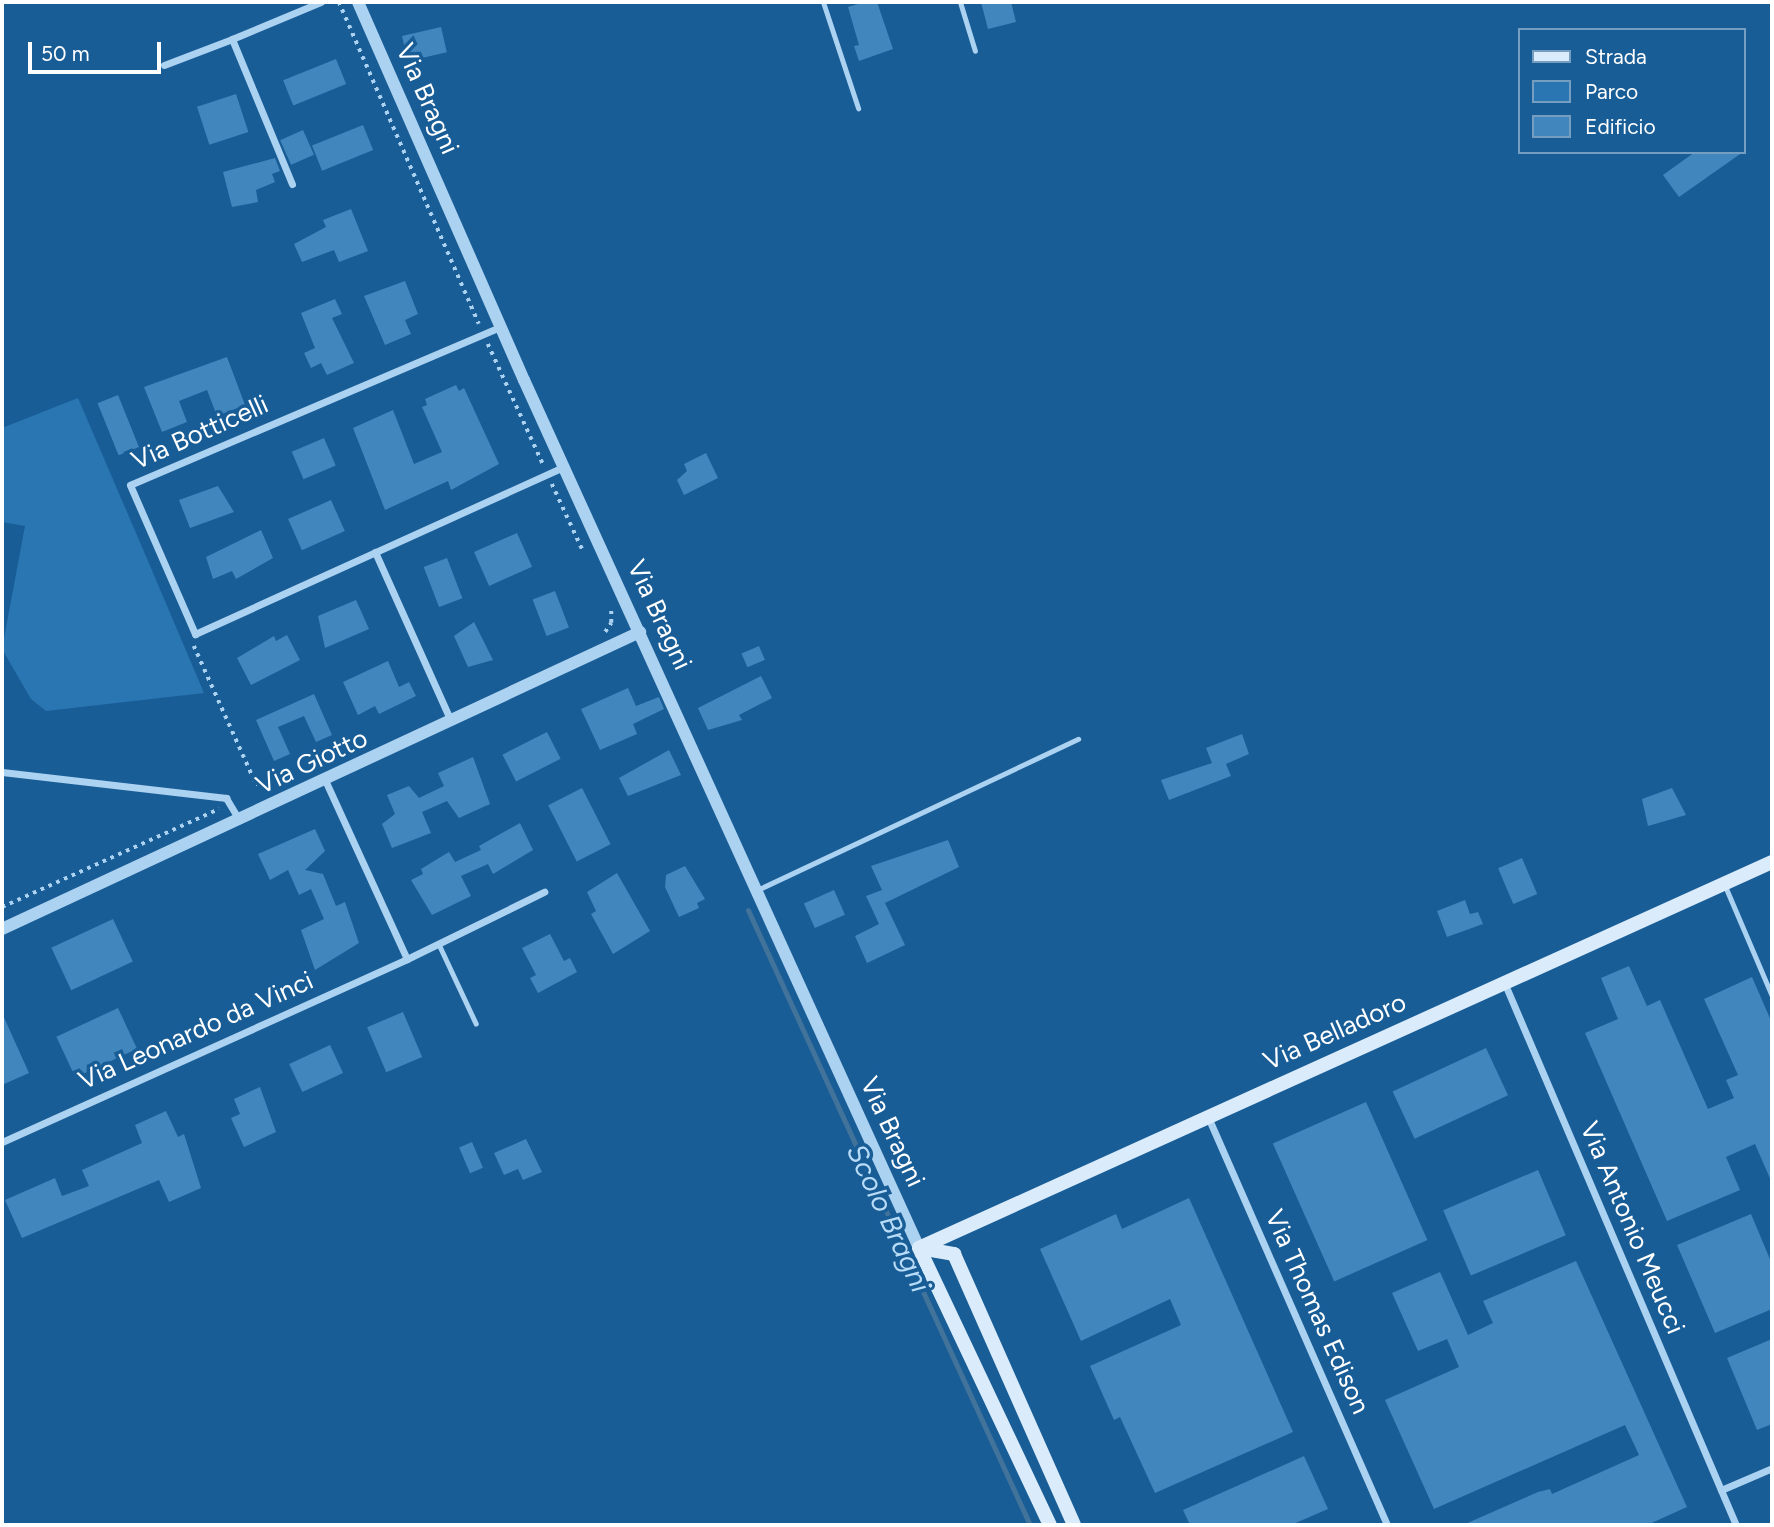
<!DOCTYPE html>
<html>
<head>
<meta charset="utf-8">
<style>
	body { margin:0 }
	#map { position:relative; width:1774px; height:1527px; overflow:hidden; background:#195d97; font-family:Figtree,sans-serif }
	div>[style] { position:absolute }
	.green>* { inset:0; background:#2976b3 }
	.stream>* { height:5px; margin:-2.5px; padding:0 2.5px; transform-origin:2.5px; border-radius:2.5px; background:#42739b }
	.building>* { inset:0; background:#4286be; transform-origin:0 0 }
	.path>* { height:3.5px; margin-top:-1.75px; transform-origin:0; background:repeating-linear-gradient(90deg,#acd2f1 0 3.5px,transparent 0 8.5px) }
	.service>* { height:5px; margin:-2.5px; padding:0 2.5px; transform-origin:2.5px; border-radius:2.5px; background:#acd2f1 }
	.minor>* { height:7px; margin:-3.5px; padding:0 3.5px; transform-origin:3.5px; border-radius:3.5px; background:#acd2f1 }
	.tertiary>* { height:12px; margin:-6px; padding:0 6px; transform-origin:6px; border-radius:6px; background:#acd2f1 }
	.secondary>* { height:14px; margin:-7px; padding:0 7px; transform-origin:7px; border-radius:7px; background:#daecfb }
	span { translate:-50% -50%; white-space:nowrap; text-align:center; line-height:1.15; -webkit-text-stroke:7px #195d97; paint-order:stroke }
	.street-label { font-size:26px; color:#fff }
	.water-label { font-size:28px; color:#b8dcf7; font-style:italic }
	.frame { position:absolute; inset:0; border:4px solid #fff; pointer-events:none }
	.legend { position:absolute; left:1518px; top:28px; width:228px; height:126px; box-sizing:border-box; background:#195d97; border:2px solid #759ec1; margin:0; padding:9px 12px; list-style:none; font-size:21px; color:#fff }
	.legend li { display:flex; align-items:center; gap:14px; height:35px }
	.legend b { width:35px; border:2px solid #759ec1 }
	.scale { position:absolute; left:28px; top:42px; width:133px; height:32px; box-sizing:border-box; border:4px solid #fff; border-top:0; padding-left:9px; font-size:21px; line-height:24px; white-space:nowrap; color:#fff; -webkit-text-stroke:5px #195d97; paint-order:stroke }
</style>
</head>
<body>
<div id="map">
	<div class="green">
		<div style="clip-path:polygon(78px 398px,148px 561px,204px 693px,46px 711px,31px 699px,2px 649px,25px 526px,2px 522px,2px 428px)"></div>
	</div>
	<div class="stream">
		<div style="left:748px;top:910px;width:677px;rotate:65.37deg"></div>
	</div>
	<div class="building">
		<div style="clip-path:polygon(865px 2px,877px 2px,893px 49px,859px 61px,854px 46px,859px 45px,848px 7px)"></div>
		<div style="clip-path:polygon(981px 2px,1011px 2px,1016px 22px,988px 29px)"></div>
		<div style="left:441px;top:27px;width:26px;height:40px;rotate:77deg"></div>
		<div style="left:336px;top:59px;width:27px;height:57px;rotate:68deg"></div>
		<div style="left:236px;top:94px;width:40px;height:41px;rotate:72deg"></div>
		<div style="left:363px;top:125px;width:27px;height:55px;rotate:68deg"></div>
		<div style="left:303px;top:130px;width:27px;height:25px;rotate:66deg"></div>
		<div style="clip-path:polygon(1695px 152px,1743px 152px,1679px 197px,1663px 175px)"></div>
		<div style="clip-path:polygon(275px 158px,280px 171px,272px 174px,275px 182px,256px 190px,258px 202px,232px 207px,223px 172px)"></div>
		<div style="clip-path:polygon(351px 209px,368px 251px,339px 262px,334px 250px,302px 262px,294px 244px,326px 227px,323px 220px)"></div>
		<div style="clip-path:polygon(405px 281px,418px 314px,405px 320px,411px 334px,385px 345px,364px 296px)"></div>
		<div style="clip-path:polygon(335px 299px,342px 314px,332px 318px,354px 363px,327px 375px,321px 363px,311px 368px,304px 353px,315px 348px,301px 313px)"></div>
		<div style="clip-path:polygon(227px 357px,245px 405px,217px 416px,207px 390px,179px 401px,187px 422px,162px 432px,144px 387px)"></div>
		<div style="clip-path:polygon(456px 385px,459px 391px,464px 388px,499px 464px,451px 490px,448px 481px,385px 510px,353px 428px,393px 410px,414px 464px,442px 452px,422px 407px,427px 405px,425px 399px)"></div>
		<div style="left:118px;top:395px;width:56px;height:22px;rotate:68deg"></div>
		<div style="left:324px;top:438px;width:30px;height:35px;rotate:67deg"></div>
		<div style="clip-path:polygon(706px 453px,718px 478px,684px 495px,677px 480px,687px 471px,684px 464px)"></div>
		<div style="clip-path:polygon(218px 486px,234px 512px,190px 528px,179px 500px)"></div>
		<div style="left:331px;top:500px;width:34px;height:47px;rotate:66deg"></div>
		<div style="clip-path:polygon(261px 530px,273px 558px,236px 579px,232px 571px,213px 579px,206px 557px)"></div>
		<div style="left:517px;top:533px;width:37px;height:47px;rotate:66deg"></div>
		<div style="left:447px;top:558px;width:43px;height:25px;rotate:69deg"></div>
		<div style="left:555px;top:591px;width:39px;height:24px;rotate:69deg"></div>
		<div style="clip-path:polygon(356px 600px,369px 629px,325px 648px,318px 616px)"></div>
		<div style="clip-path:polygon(474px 622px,493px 660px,468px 667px,454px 636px)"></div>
		<div style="clip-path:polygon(287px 635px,300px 660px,251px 685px,237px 658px,274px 636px,276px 641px)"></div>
		<div style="left:759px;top:646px;width:15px;height:19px;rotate:67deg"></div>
		<div style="clip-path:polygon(388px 661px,399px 687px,409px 682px,416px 696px,379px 714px,375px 706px,358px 715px,343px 682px)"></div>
		<div style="clip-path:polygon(761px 676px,772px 698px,739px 715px,742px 720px,708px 730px,698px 708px)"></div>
		<div style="clip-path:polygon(628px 688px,636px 706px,659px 697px,664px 709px,633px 724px,637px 734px,600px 750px,581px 709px)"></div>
		<div style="clip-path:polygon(314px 694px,332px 735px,316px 742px,304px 716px,278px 727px,290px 754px,274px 761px,256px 720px)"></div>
		<div style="left:547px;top:732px;width:30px;height:50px;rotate:63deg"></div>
		<div style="clip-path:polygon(1242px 734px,1249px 754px,1226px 764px,1231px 776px,1169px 800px,1161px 780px,1212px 763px,1206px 748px)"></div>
		<div style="clip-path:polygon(669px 750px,681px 775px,628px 796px,619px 778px)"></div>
		<div style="clip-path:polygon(473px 757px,490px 804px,459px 818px,447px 801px,422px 812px,431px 833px,392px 848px,382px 824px,395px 814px,387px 795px,409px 786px,419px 798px,444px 786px,438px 773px)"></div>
		<div style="left:582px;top:788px;width:63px;height:38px;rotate:63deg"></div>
		<div style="clip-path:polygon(1672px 788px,1686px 815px,1648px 826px,1642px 799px)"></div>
		<div style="clip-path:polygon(520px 823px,533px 850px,493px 874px,488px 864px,461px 876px,471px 896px,432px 915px,411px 880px,423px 874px,421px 869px,449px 852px,455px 862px,481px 850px,479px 846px)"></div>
		<div style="clip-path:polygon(315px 829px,325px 851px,305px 870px,323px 874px,336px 906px,345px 902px,359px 943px,315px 970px,301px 930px,324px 919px,311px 889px,299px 895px,288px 870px,270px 880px,258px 854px)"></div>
		<div style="clip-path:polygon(948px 840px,959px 867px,885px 903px,905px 945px,867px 963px,855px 936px,879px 924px,866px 896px,882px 890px,871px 866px)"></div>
		<div style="left:1522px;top:858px;width:39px;height:26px;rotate:67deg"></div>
		<div style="clip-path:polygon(685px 866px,705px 899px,697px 903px,699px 908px,679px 917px,665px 887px,666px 875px)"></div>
		<div style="clip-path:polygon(617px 873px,650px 931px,613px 954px,591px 914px,596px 911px,587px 892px)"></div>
		<div style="left:834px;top:890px;width:27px;height:33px;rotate:66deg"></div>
		<div style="clip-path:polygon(1465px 900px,1470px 914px,1478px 912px,1483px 924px,1447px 937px,1437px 911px)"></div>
		<div style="left:113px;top:919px;width:47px;height:68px;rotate:65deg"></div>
		<div style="clip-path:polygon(550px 934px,564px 961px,570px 958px,577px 972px,538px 993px,530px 978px,536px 975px,522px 948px)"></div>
		<div style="clip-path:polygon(1629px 966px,1647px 1006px,1660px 1000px,1708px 1109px,1734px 1098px,1726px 1080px,1738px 1075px,1704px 999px,1752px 977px,1772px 1023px,1772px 1183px,1755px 1144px,1726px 1157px,1740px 1190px,1667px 1221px,1585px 1033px,1618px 1019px,1601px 978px)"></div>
		<div style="left:118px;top:1008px;width:45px;height:68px;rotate:65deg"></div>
		<div style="left:403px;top:1012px;width:49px;height:39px;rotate:67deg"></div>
		<div style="clip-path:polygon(2px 1013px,29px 1073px,2px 1085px)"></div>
		<div style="left:330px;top:1045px;width:31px;height:45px;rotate:65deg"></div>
		<div style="left:1486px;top:1048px;width:52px;height:103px;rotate:65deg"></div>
		<div style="clip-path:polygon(260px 1087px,276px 1132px,244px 1147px,231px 1118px,240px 1114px,234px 1099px)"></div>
		<div style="left:1366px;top:1102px;width:151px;height:102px;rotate:66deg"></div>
		<div style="clip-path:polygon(166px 1111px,178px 1137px,184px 1134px,201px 1188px,169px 1202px,159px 1180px,22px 1238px,5px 1200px,55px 1178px,62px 1196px,89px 1186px,82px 1170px,142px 1143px,135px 1125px)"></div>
		<div style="clip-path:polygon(526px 1139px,542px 1172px,523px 1180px,518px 1169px,504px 1175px,494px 1153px)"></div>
		<div style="left:472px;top:1142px;width:28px;height:14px;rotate:67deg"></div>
		<div style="left:1538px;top:1170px;width:71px;height:103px;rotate:67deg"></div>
		<div style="clip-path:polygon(1189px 1198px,1293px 1432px,1155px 1493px,1120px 1417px,1114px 1420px,1090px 1366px,1181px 1325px,1170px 1299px,1081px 1341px,1040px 1249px,1116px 1214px,1122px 1229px)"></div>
		<div style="clip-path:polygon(1751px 1214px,1772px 1264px,1772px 1309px,1715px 1333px,1677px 1245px)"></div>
		<div style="clip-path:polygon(1576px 1261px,1687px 1507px,1647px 1525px,1463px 1525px,1538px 1492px,1550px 1489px,1552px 1494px,1639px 1455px,1625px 1425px,1434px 1509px,1385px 1400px,1459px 1367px,1447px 1339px,1418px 1351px,1392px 1293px,1440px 1272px,1468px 1335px,1493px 1323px,1483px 1301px)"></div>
		<div style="clip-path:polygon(1772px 1339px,1772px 1424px,1757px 1430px,1727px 1358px)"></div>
		<div style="clip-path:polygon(1304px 1456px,1328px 1509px,1291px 1525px,1190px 1525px,1183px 1510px)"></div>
	</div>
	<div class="path">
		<div style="left:339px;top:2px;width:351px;rotate:66.5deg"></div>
		<div style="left:488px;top:344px;width:132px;rotate:65.4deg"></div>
		<div style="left:552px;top:484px;width:76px;rotate:65.1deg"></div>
		<div style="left:605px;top:632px;width:11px;rotate:-56deg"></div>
		<div style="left:611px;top:623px;width:12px;rotate:-90deg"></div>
		<div style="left:194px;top:646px;width:151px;rotate:65.8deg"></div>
		<div style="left:256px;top:784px;width:11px"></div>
		<div style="left:2px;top:907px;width:238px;rotate:-24.3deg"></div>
	</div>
	<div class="service">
		<div style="left:823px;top:2px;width:112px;rotate:71.7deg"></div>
		<div style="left:960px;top:2px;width:51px;rotate:73deg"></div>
		<div style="left:1725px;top:886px;width:120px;rotate:66.9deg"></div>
		<div style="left:757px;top:890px;width:355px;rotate:-25.2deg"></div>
		<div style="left:438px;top:943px;width:89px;rotate:64.9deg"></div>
	</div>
	<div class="minor">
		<div style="left:164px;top:65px;width:73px;rotate:-20.9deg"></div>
		<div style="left:292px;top:184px;width:157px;rotate:-112.5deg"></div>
		<div style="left:232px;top:39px;width:96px;rotate:-22.6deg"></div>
		<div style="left:500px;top:327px;width:402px;rotate:156.9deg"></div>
		<div style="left:130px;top:485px;width:163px;rotate:66.4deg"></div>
		<div style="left:195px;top:634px;width:405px;rotate:-24.4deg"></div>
		<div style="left:375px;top:552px;width:185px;rotate:65.8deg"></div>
		<div style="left:2px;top:772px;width:226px;rotate:6.6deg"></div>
		<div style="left:226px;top:798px;width:26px;rotate:59deg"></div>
		<div style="left:325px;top:780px;width:197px;rotate:65.4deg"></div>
		<div style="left:1504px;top:982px;width:590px;rotate:66.87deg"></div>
		<div style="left:1208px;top:1117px;width:446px;rotate:66.3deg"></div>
		<div style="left:2px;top:1142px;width:444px;rotate:-24.3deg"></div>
		<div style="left:407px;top:959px;width:153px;rotate:-26.1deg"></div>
		<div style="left:1721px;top:1490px;width:56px;rotate:-23.3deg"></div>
	</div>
	<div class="tertiary">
		<div style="left:358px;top:2px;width:413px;rotate:66.3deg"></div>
		<div style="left:524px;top:380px;width:954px;rotate:65.53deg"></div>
		<div style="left:2px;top:929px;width:704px;rotate:-24.96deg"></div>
	</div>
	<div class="secondary">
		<div style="left:919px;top:1248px;width:936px;rotate:-24.35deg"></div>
		<div style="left:919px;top:1248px;width:306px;rotate:64.7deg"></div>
		<div style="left:920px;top:1248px;width:35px;rotate:10deg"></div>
		<div style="left:954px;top:1254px;width:296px;rotate:66.1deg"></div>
	</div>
	<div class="street-label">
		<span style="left:427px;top:99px;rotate:66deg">Via Bragni</span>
		<span style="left:200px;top:433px;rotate:-24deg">Via Botticelli</span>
		<span style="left:659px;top:615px;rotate:65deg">Via Bragni</span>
		<span style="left:312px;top:762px;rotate:-25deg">Via Giotto</span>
		<span style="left:196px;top:1031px;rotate:-24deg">Via Leonardo da Vinci</span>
		<span style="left:1335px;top:1032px;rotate:-24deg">Via Belladoro</span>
		<span style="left:892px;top:1132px;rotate:65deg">Via Bragni</span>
		<span style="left:1632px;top:1228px;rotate:67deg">Via Antonio Meucci</span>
		<span style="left:1317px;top:1312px;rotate:66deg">Via Thomas Edison</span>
	</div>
	<div class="water-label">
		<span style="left:889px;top:1218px;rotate:65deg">Scolo Bragni</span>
	</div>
	<div class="frame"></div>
	<ul class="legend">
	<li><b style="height:9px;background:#daecfb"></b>Strada</li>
	<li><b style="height:19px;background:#2976b3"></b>Parco</li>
	<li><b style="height:19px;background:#4286be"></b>Edificio</li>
	</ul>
	<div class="scale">50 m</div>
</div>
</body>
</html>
